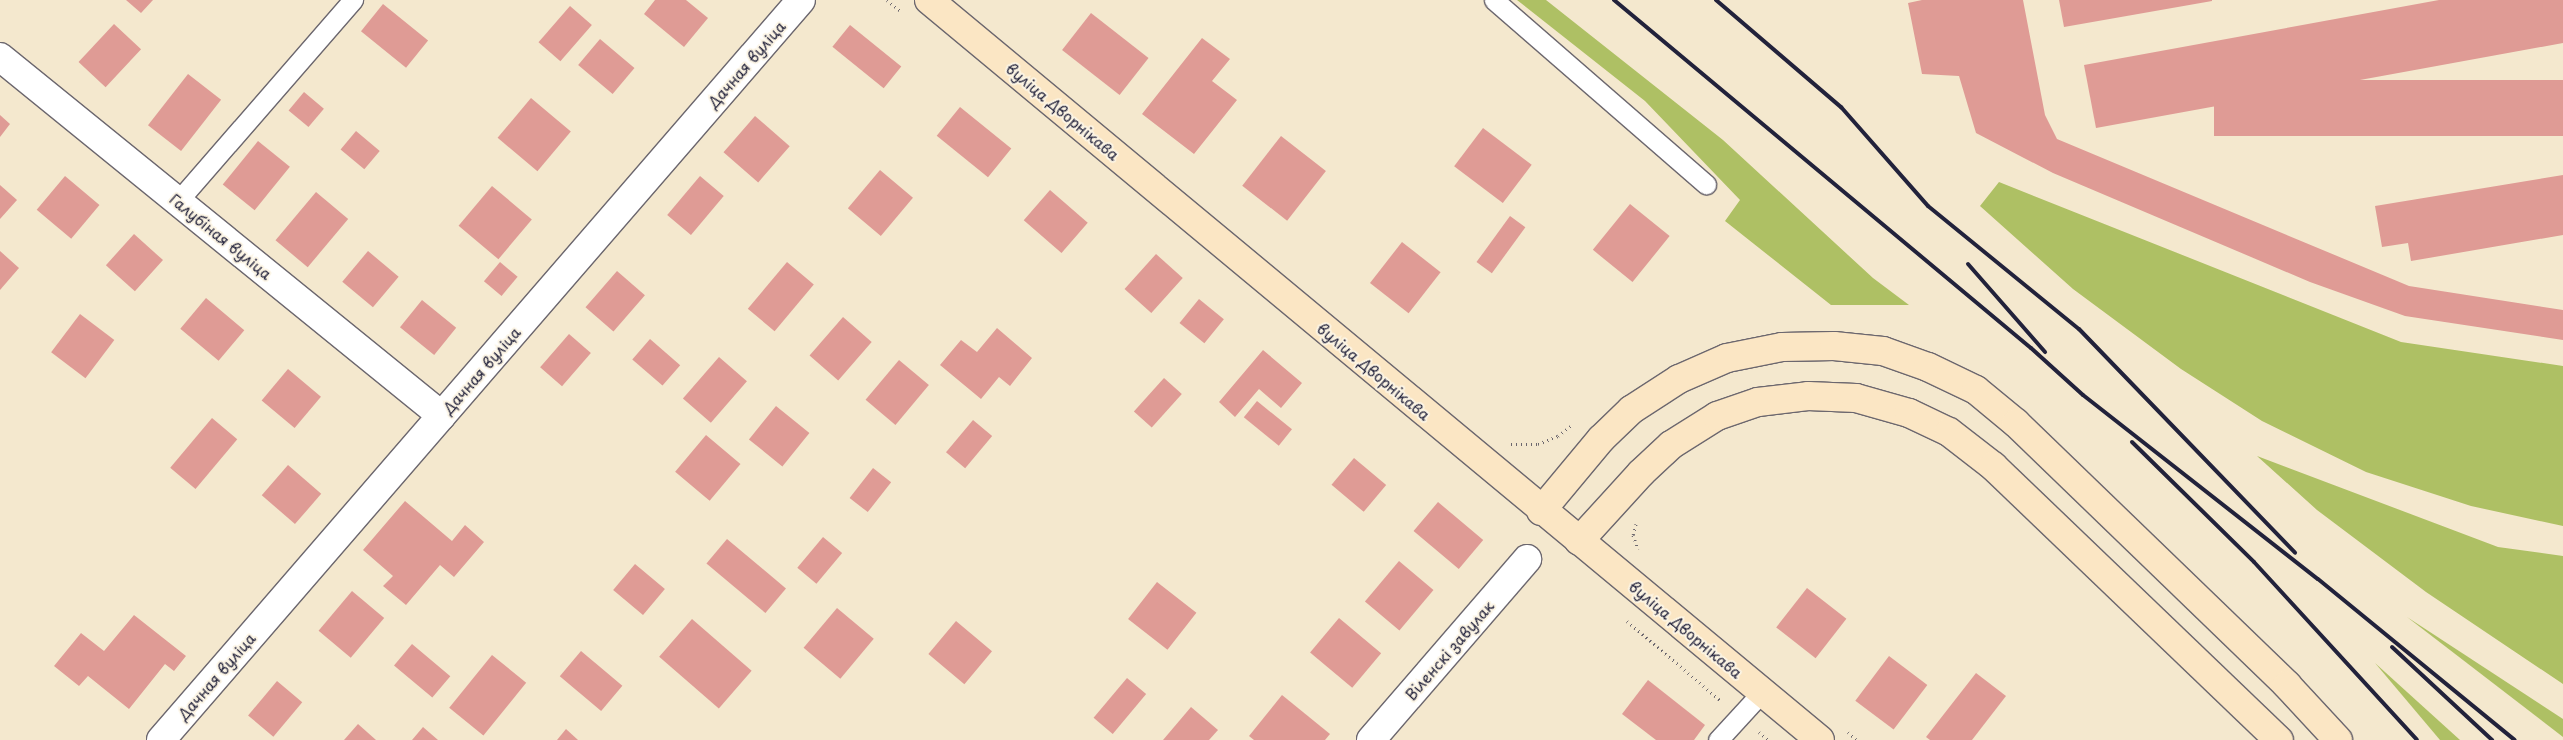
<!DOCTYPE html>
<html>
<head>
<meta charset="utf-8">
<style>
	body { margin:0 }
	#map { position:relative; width:2563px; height:740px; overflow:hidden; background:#f4e8ce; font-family:"Playpen Sans",sans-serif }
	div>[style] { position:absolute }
	.green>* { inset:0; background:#aec064 }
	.building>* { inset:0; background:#df9b95; transform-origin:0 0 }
	.path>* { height:3px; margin-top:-1.5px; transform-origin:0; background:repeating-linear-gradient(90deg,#6c676e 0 1px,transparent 0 5px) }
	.roads { filter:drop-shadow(1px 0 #6c676e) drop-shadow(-1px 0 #6c676e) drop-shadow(0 1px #6c676e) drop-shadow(0 -1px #6c676e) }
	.service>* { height:19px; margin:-9.5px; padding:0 9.5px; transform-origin:9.5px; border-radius:9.5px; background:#fff }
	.minor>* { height:28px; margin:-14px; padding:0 14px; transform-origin:14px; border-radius:14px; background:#fff }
	.secondary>* { height:28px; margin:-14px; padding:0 14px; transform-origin:14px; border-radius:14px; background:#fbe6c4 }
	.rail>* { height:4px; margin:-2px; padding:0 2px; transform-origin:2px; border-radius:2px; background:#22223b }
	span { translate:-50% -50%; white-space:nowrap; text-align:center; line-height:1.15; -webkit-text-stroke:4px #fcf5e5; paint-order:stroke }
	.street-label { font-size:15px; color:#22223b }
</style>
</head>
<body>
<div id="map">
	<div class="green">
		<div style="clip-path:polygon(1517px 0,1546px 0,1723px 140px,1873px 278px,1909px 305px,1831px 305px,1725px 221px,1740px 200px,1645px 101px)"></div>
		<div style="clip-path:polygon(1999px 182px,2401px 342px,2563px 366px,2563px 526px,2471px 506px,2366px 472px,2262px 421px,2181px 369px,2073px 289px,1980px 206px)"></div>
		<div style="clip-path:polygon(2257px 456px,2498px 547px,2563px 556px,2563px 684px,2426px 592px,2317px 510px)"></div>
		<div style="clip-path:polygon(2407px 617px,2563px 719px,2563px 737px)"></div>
		<div style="clip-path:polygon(2375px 663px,2460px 740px,2440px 740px)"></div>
	</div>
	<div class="building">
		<div style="clip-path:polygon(126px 0,153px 0,141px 13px)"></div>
		<div style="clip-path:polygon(655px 0,686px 0,708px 18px,684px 47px,644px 14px)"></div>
		<div style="clip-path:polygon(1922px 0,2023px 0,2045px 115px,2057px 139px,2409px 286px,2563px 310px,2563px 340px,2405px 316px,2310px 282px,2053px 173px,1976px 133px,1959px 76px,1922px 74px,1908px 3px)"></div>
		<div style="clip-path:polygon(2059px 0,2212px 0,2212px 1px,2064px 27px)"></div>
		<div style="clip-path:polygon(2439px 0,2563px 0,2563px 43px,2096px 128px,2084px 65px)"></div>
		<div style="left:383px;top:4px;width:58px;height:35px;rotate:39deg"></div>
		<div style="left:570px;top:6px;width:29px;height:48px;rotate:41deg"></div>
		<div style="left:1091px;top:13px;width:73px;height:47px;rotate:38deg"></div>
		<div style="left:114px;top:24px;width:37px;height:52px;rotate:43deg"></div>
		<div style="left:850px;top:25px;width:66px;height:28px;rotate:39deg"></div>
		<div style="clip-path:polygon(1202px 38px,1230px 59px,1212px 81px,1237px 100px,1194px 154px,1142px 114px)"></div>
		<div style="left:600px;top:39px;width:45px;height:34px;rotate:40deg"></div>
		<div style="left:188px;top:74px;width:42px;height:65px;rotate:38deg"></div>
		<div style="left:2563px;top:80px;width:56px;height:349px;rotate:90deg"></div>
		<div style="left:304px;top:92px;width:26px;height:24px;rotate:40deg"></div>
		<div style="left:531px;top:98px;width:52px;height:52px;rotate:40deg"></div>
		<div style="left:960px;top:107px;width:66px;height:37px;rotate:39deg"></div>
		<div style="clip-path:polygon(0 115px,10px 124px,0 137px)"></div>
		<div style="left:755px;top:116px;width:46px;height:48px;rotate:41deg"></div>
		<div style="left:1483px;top:128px;width:61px;height:48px;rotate:37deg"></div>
		<div style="left:356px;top:131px;width:31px;height:24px;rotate:40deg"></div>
		<div style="left:1281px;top:136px;width:57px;height:63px;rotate:38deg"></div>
		<div style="left:258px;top:141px;width:41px;height:56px;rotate:39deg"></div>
		<div style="left:880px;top:170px;width:43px;height:50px;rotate:40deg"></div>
		<div style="clip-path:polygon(2563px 175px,2563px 235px,2411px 261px,2408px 243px,2382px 247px,2375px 206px)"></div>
		<div style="left:65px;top:176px;width:45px;height:44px;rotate:40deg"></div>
		<div style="left:700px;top:176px;width:31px;height:51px;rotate:40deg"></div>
		<div style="clip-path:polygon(0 185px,17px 200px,0 219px)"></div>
		<div style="left:492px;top:186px;width:52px;height:52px;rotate:40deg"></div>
		<div style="left:1050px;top:190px;width:50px;height:40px;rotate:41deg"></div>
		<div style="left:316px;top:192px;width:42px;height:63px;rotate:40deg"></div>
		<div style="left:1630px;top:204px;width:51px;height:59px;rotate:39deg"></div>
		<div style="left:1510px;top:216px;width:19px;height:57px;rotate:36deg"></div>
		<div style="left:134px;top:234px;width:39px;height:42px;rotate:42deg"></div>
		<div style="left:1402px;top:242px;width:49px;height:52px;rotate:38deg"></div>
		<div style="clip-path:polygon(0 251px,19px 268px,0 290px)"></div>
		<div style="left:368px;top:251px;width:40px;height:40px;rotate:40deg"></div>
		<div style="left:1156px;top:254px;width:36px;height:47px;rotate:42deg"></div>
		<div style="left:500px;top:262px;width:23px;height:25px;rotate:40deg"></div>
		<div style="left:787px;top:262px;width:35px;height:61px;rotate:40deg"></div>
		<div style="left:617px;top:271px;width:37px;height:48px;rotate:41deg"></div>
		<div style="left:206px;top:298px;width:50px;height:40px;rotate:40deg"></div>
		<div style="left:1199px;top:299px;width:32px;height:31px;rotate:39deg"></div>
		<div style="left:422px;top:300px;width:44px;height:35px;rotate:39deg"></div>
		<div style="left:80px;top:314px;width:43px;height:48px;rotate:37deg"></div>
		<div style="left:843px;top:317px;width:38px;height:51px;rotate:41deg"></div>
		<div style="clip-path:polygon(997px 328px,1032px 358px,1010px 386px,999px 377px,981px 399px,940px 365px,961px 340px,977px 352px)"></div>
		<div style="left:569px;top:334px;width:29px;height:44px;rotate:41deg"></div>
		<div style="left:650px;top:339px;width:40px;height:27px;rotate:41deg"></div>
		<div style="clip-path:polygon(1263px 350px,1302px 383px,1281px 408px,1259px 389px,1235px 417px,1219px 402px)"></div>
		<div style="left:719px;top:357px;width:37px;height:55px;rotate:41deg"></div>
		<div style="left:899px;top:360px;width:39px;height:52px;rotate:40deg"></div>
		<div style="left:288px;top:369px;width:43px;height:41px;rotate:40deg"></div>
		<div style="left:1164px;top:378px;width:24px;height:45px;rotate:42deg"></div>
		<div style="left:1257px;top:401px;width:45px;height:21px;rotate:39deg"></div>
		<div style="left:776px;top:406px;width:43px;height:43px;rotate:39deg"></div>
		<div style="left:212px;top:418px;width:33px;height:65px;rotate:40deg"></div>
		<div style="left:973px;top:420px;width:25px;height:42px;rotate:40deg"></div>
		<div style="left:706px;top:435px;width:45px;height:48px;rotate:40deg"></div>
		<div style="left:1354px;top:458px;width:42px;height:35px;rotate:40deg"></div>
		<div style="left:288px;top:465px;width:44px;height:40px;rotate:41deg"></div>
		<div style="left:873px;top:468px;width:23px;height:38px;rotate:38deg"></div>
		<div style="clip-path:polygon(405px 501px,452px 541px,465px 525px,484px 542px,454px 577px,440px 565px,406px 605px,383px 586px,393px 576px,363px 550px)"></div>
		<div style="left:1438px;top:502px;width:59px;height:38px;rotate:40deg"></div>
		<div style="left:823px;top:537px;width:25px;height:40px;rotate:40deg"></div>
		<div style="left:727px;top:539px;width:77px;height:32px;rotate:40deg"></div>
		<div style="left:1399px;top:561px;width:45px;height:53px;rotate:40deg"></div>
		<div style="left:635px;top:564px;width:39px;height:34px;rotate:40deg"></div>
		<div style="left:1157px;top:582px;width:50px;height:47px;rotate:38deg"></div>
		<div style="left:1807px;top:588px;width:50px;height:50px;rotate:38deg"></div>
		<div style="left:352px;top:591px;width:42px;height:52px;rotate:40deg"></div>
		<div style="left:837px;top:608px;width:48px;height:52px;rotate:40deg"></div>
		<div style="clip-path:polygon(134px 615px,186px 656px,174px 671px,165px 664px,129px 709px,88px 676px,79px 686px,54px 666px,81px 633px,104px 651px)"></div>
		<div style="left:1339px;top:618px;width:55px;height:45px;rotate:40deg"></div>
		<div style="left:692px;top:619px;width:79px;height:50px;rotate:41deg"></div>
		<div style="left:956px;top:621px;width:47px;height:43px;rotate:40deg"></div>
		<div style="left:412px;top:644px;width:50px;height:28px;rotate:40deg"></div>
		<div style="left:581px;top:651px;width:54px;height:33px;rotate:40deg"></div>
		<div style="left:492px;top:655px;width:44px;height:68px;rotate:39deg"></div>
		<div style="left:1889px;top:656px;width:48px;height:56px;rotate:37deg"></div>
		<div style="clip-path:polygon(1976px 673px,2006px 696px,1972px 740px,1930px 740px,1926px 737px)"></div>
		<div style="left:1127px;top:678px;width:25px;height:52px;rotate:40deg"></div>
		<div style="clip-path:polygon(1648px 680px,1705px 725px,1694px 740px,1656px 740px,1622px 714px)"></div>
		<div style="left:277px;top:681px;width:33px;height:45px;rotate:40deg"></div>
		<div style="clip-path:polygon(1282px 695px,1330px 734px,1325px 740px,1254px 740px,1249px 736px)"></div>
		<div style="clip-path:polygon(1191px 707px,1218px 730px,1209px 740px,1163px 740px)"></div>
		<div style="clip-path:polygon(358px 724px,376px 740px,344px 740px)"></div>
		<div style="clip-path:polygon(423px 727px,438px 740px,412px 740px)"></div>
		<div style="clip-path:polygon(566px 729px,578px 740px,557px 740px)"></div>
	</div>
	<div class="path">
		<div style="left:887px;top:0;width:19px;rotate:39deg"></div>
		<div style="left:1511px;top:444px;width:27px"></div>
		<div style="left:1538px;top:444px;width:22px;rotate:-22deg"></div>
		<div style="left:1558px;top:436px;width:18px;rotate:-38deg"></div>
		<div style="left:1636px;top:524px;width:11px;rotate:105deg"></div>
		<div style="left:1633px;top:535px;width:15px;rotate:70deg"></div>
		<div style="left:1627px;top:621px;width:123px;rotate:40.4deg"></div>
		<div style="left:1759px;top:732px;width:13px;rotate:39deg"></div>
		<div style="left:1848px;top:732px;width:12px;rotate:42deg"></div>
	</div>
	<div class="roads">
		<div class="service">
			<div style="left:1494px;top:0;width:281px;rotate:41deg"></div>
			<div style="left:178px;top:201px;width:267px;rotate:-49deg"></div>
			<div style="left:1718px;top:740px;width:65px;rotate:-47.5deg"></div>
		</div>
		<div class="minor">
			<div style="left:0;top:57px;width:569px;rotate:39.08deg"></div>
			<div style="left:161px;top:740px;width:978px;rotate:-49.14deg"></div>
			<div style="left:1371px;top:740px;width:239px;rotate:-49.2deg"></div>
		</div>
		<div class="secondary">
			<div style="left:929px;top:0;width:1158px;rotate:39.71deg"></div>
			<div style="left:1541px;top:511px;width:94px;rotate:-50.2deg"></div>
			<div style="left:1601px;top:439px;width:42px;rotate:-44deg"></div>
			<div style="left:1631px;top:410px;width:57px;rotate:-32.9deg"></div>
			<div style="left:1679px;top:379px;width:52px;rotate:-23.6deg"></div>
			<div style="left:1727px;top:358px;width:56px;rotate:-11.3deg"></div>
			<div style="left:1782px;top:347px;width:52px;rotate:-1.1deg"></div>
			<div style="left:1834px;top:346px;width:49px;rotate:5.8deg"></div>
			<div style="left:1883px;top:351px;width:48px;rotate:19.6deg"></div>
			<div style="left:1928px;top:367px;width:53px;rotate:25.6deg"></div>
			<div style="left:1976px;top:390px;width:52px;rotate:39.5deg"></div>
			<div style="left:2016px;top:423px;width:377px;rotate:44deg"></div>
			<div style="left:2287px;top:685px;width:75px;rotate:47.2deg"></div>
			<div style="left:1579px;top:541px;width:92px;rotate:-47.6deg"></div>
			<div style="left:1641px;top:473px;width:41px;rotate:-43deg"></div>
			<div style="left:1671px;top:445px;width:54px;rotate:-32.2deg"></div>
			<div style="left:1717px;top:416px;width:43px;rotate:-18.9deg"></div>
			<div style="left:1758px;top:402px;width:50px;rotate:-6.8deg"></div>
			<div style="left:1808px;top:396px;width:48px;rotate:2.4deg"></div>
			<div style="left:1856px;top:398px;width:55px;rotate:15.8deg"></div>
			<div style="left:1909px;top:413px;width:44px;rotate:25.4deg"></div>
			<div style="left:1949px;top:432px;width:56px;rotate:37.7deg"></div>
			<div style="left:1993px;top:466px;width:396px;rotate:43.8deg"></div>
		</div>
	</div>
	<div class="rail">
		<div style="left:1614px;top:0;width:543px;rotate:39.85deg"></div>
		<div style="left:2031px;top:348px;width:70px;rotate:42.1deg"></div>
		<div style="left:2083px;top:395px;width:298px;rotate:38.1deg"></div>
		<div style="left:2318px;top:579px;width:254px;rotate:39.3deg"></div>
		<div style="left:1716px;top:0;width:165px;rotate:40.6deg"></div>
		<div style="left:1841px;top:107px;width:132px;rotate:48.7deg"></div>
		<div style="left:1928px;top:206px;width:195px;rotate:39.2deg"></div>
		<div style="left:2079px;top:329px;width:311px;rotate:46deg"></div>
		<div style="left:1968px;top:264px;width:117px;rotate:48.8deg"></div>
		<div style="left:2132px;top:442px;width:171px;rotate:44.5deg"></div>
		<div style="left:2254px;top:562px;width:241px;rotate:47.5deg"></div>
		<div style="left:2392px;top:647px;width:137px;rotate:42.9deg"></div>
	</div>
	<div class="street-label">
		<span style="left:746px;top:64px;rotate:-49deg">Дачная вуліца</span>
		<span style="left:1063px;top:111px;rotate:40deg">вуліца Дворнікава</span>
		<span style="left:221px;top:236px;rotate:39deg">Галубіная вуліца</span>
		<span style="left:481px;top:370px;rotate:-49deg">Дачная вуліца</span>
		<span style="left:1374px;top:371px;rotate:40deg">вуліца Дворнікава</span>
		<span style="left:1686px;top:629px;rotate:40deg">вуліца Дворнікава</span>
		<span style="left:1449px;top:650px;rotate:-49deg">Віленскі завулак</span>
		<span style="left:216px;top:676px;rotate:-49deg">Дачная вуліца</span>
	</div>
</div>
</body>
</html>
